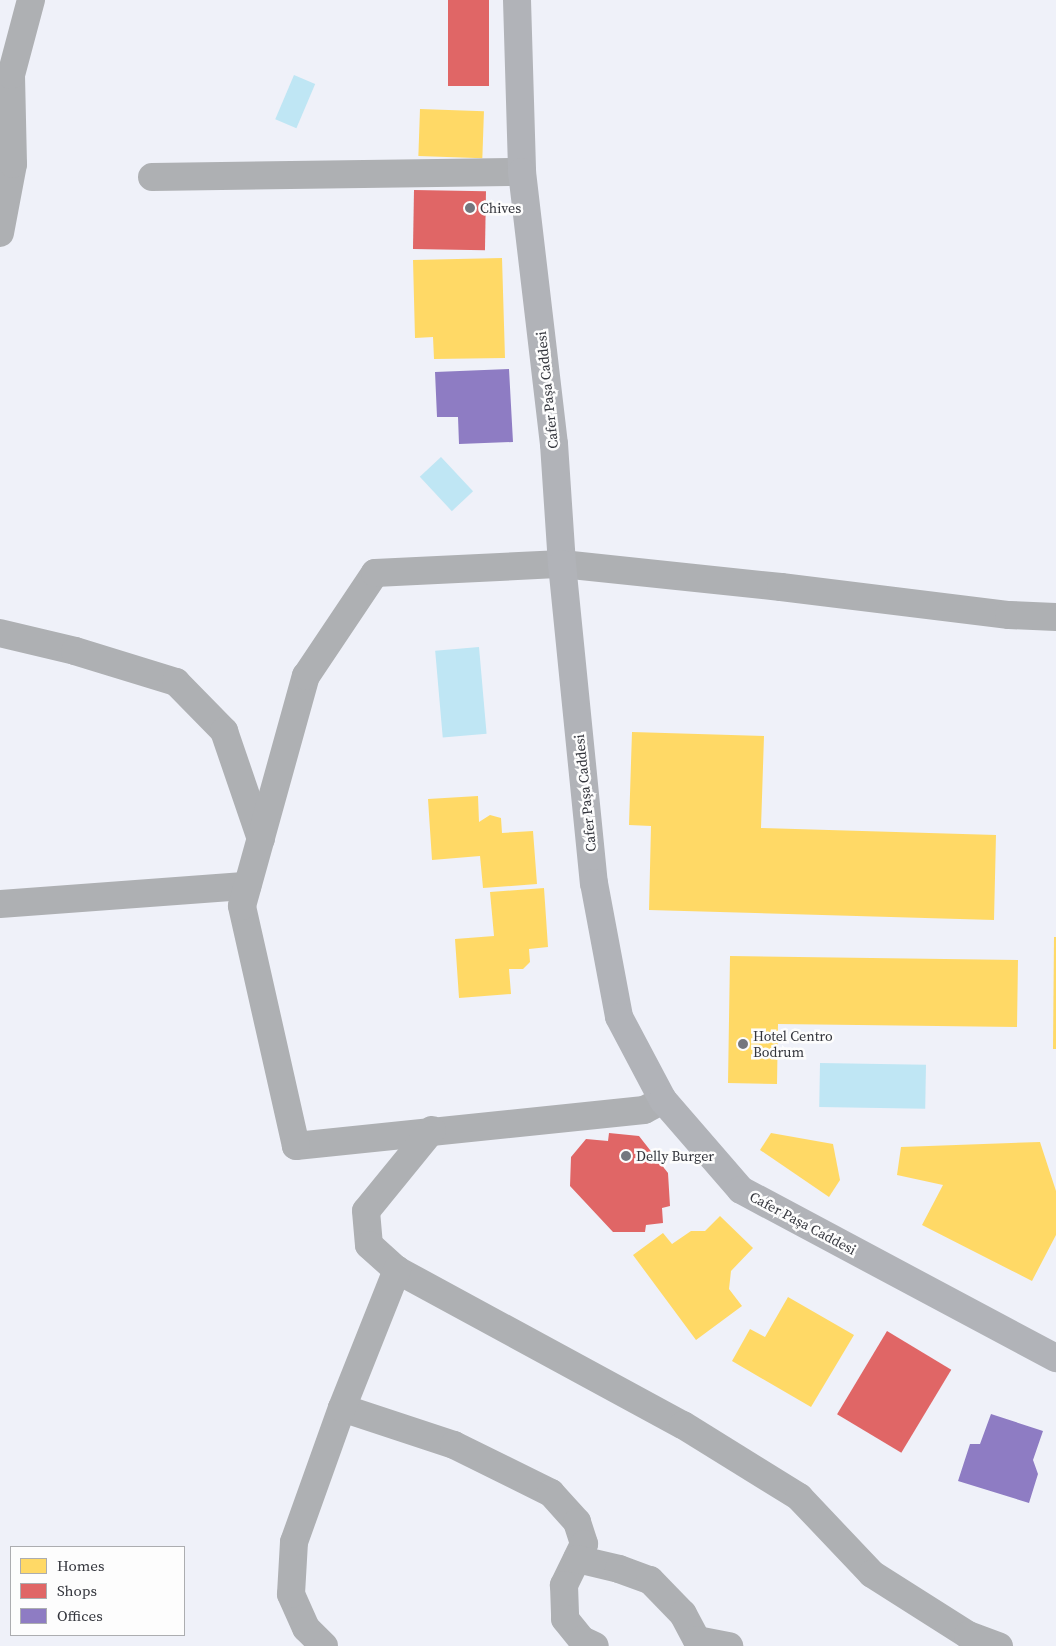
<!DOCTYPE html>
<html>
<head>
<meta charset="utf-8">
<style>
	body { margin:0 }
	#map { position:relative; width:1056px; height:1646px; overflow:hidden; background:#eff1f9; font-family:"Source Serif 4",serif }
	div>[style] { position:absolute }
	.water>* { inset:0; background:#bfe6f4; transform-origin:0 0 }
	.homes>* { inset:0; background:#ffd966; transform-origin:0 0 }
	.shops>* { inset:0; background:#e06666; transform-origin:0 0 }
	.offices>* { inset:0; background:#8e7cc3 }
	.minor>* { height:28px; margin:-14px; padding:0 14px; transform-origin:14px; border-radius:14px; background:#aeb0b3 }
	.major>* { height:28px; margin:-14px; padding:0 14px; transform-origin:14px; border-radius:14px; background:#b1b3b8 }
	.dots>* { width:14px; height:14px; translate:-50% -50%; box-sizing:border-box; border:2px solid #fdfdfd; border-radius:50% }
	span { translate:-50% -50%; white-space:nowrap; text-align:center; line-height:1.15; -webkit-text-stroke:5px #fdfdfd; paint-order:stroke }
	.poi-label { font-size:14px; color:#33353c }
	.left { translate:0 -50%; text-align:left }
	.street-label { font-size:14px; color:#33353c }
	.legend { position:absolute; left:10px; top:1546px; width:175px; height:90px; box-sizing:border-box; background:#fdfdfd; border:1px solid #acadb0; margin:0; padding:6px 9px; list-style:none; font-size:15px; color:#33353c }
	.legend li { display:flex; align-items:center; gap:10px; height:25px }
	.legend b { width:25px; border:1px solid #acadb0 }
</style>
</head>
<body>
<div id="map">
	<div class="water">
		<div style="left:294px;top:75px;width:23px;height:48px;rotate:23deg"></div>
		<div style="left:441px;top:457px;width:47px;height:29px;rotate:47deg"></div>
		<div style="left:479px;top:647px;width:87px;height:44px;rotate:85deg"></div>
		<div style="left:820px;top:1063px;width:106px;height:44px;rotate:1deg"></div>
	</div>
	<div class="homes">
		<div style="left:420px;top:109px;width:64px;height:47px;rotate:2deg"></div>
		<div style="clip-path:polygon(502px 258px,505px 358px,434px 359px,433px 337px,415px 338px,413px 260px)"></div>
		<div style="clip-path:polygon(632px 732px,764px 736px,761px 828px,996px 835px,994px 920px,649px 910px,651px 826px,629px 825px)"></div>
		<div style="clip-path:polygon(478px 796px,479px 822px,490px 815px,501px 818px,502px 833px,533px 831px,537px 884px,483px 888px,480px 856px,432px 860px,428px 799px)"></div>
		<div style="clip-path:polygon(544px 888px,548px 947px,529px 949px,530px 962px,523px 969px,509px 969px,511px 994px,459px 998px,455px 939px,494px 936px,490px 892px)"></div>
		<div style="clip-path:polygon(1054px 937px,1056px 937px,1056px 1049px,1053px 1049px)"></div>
		<div style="clip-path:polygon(730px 956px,1018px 960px,1017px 1027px,778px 1024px,777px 1084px,728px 1083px)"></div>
		<div style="clip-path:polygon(771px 1133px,833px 1144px,840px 1180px,829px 1197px,760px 1150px)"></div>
		<div style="clip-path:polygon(1040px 1142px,1056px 1191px,1056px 1235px,1032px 1281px,922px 1225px,943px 1185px,897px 1175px,901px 1147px)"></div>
		<div style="clip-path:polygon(720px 1216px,753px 1248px,731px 1271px,729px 1289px,742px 1306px,696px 1340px,633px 1255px,663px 1233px,672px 1244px,691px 1231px,705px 1231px)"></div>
		<div style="clip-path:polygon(788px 1297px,854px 1335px,811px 1407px,732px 1361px,750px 1329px,765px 1337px)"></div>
	</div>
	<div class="shops">
		<div style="left:448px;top:0;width:41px;height:86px"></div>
		<div style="left:414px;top:190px;width:72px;height:59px;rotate:1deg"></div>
		<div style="clip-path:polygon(609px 1133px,639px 1136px,668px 1173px,670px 1206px,662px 1208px,663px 1223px,646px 1225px,645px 1232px,613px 1232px,570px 1186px,571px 1157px,586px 1139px,608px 1141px)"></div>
		<div style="left:887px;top:1331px;width:75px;height:97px;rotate:31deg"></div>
	</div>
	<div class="offices">
		<div style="clip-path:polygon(509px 369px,513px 442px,459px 444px,458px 417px,437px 417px,435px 372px)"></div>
		<div style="clip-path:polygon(991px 1414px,1043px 1431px,1033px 1460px,1038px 1474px,1029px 1503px,958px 1481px,970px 1444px,980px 1444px)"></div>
	</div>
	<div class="minor">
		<div style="left:152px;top:177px;width:370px;rotate:-0.8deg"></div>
		<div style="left:0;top:233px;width:70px;rotate:-79.3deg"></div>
		<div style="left:13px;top:164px;width:89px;rotate:-91.3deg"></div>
		<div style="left:11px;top:75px;width:78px;rotate:-75.1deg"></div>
		<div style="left:0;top:633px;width:77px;rotate:13.5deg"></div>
		<div style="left:75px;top:651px;width:106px;rotate:17.1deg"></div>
		<div style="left:176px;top:682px;width:69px;rotate:45.6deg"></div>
		<div style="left:224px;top:731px;width:114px;rotate:71.1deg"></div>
		<div style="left:0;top:904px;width:248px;rotate:-4.2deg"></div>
		<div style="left:663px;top:1100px;width:21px;rotate:152deg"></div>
		<div style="left:644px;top:1110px;width:350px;rotate:174.1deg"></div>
		<div style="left:296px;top:1146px;width:246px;rotate:-102.7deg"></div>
		<div style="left:242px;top:906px;width:239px;rotate:-74.5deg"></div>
		<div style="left:306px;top:676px;width:124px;rotate:-56.2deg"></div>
		<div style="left:375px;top:573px;width:187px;rotate:-2.8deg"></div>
		<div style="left:562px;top:564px;width:220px;rotate:6deg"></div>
		<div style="left:781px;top:587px;width:230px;rotate:7deg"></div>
		<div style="left:1009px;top:615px;width:47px;rotate:2.4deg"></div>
		<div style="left:432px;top:1130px;width:104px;rotate:129.2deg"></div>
		<div style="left:366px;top:1211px;width:34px;rotate:85deg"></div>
		<div style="left:369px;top:1245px;width:38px;rotate:42deg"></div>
		<div style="left:397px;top:1270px;width:325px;rotate:28.5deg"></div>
		<div style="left:683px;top:1425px;width:137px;rotate:31.8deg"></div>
		<div style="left:799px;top:1497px;width:106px;rotate:46.5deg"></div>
		<div style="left:872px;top:1574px;width:114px;rotate:32.4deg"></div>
		<div style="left:968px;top:1635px;width:33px;rotate:20deg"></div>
		<div style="left:342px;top:1408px;width:118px;rotate:18.3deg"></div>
		<div style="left:454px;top:1445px;width:108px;rotate:26.3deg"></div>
		<div style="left:551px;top:1493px;width:39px;rotate:48deg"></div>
		<div style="left:577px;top:1522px;width:23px;rotate:72deg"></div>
		<div style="left:584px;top:1544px;width:46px;rotate:116deg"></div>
		<div style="left:564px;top:1585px;width:34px;rotate:88deg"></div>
		<div style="left:565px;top:1619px;width:27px;rotate:51deg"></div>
		<div style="left:582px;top:1640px;width:14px;rotate:25deg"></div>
		<div style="left:577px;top:1559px;width:43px;rotate:13.4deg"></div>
		<div style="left:619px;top:1569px;width:33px;rotate:20deg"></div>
		<div style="left:650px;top:1580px;width:47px;rotate:45.9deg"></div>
		<div style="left:683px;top:1614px;width:30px;rotate:62deg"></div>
		<div style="left:697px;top:1640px;width:33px;rotate:11deg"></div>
		<div style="left:324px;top:1646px;width:25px;rotate:-135deg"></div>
		<div style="left:306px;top:1628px;width:37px;rotate:-114deg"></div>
		<div style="left:291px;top:1594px;width:52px;rotate:-86.7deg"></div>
		<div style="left:294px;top:1542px;width:142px;rotate:-70.3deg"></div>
		<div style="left:342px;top:1408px;width:149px;rotate:-68.3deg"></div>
	</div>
	<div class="major">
		<div style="left:517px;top:0;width:172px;rotate:88.3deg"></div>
		<div style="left:522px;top:172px;width:274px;rotate:83.3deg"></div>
		<div style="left:554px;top:444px;width:120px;rotate:86.2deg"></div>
		<div style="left:562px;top:564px;width:321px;rotate:84.3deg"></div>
		<div style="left:594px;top:883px;width:136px;rotate:79.4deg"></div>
		<div style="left:619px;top:1017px;width:94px;rotate:62.1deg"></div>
		<div style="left:663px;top:1100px;width:119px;rotate:49.1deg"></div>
		<div style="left:741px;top:1190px;width:357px;rotate:28.1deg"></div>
	</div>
	<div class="dots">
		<div style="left:470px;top:208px;background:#75777e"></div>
		<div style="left:743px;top:1044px;background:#75777e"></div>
		<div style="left:626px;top:1156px;background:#75777e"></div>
	</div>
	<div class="poi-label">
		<span class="left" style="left:480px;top:208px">Chives</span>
		<span class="left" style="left:753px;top:1044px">Hotel Centro<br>Bodrum</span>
		<span class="left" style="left:636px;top:1156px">Delly Burger</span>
	</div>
	<div class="street-label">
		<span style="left:547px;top:390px;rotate:-96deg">Cafer Paşa Caddesi</span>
		<span style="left:585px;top:793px;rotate:-96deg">Cafer Paşa Caddesi</span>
		<span style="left:803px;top:1223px;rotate:28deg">Cafer Paşa Caddesi</span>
	</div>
	<ul class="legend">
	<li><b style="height:14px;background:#ffd966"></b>Homes</li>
	<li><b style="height:14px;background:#e06666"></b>Shops</li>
	<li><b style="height:14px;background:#8e7cc3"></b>Offices</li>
	</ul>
</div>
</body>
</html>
